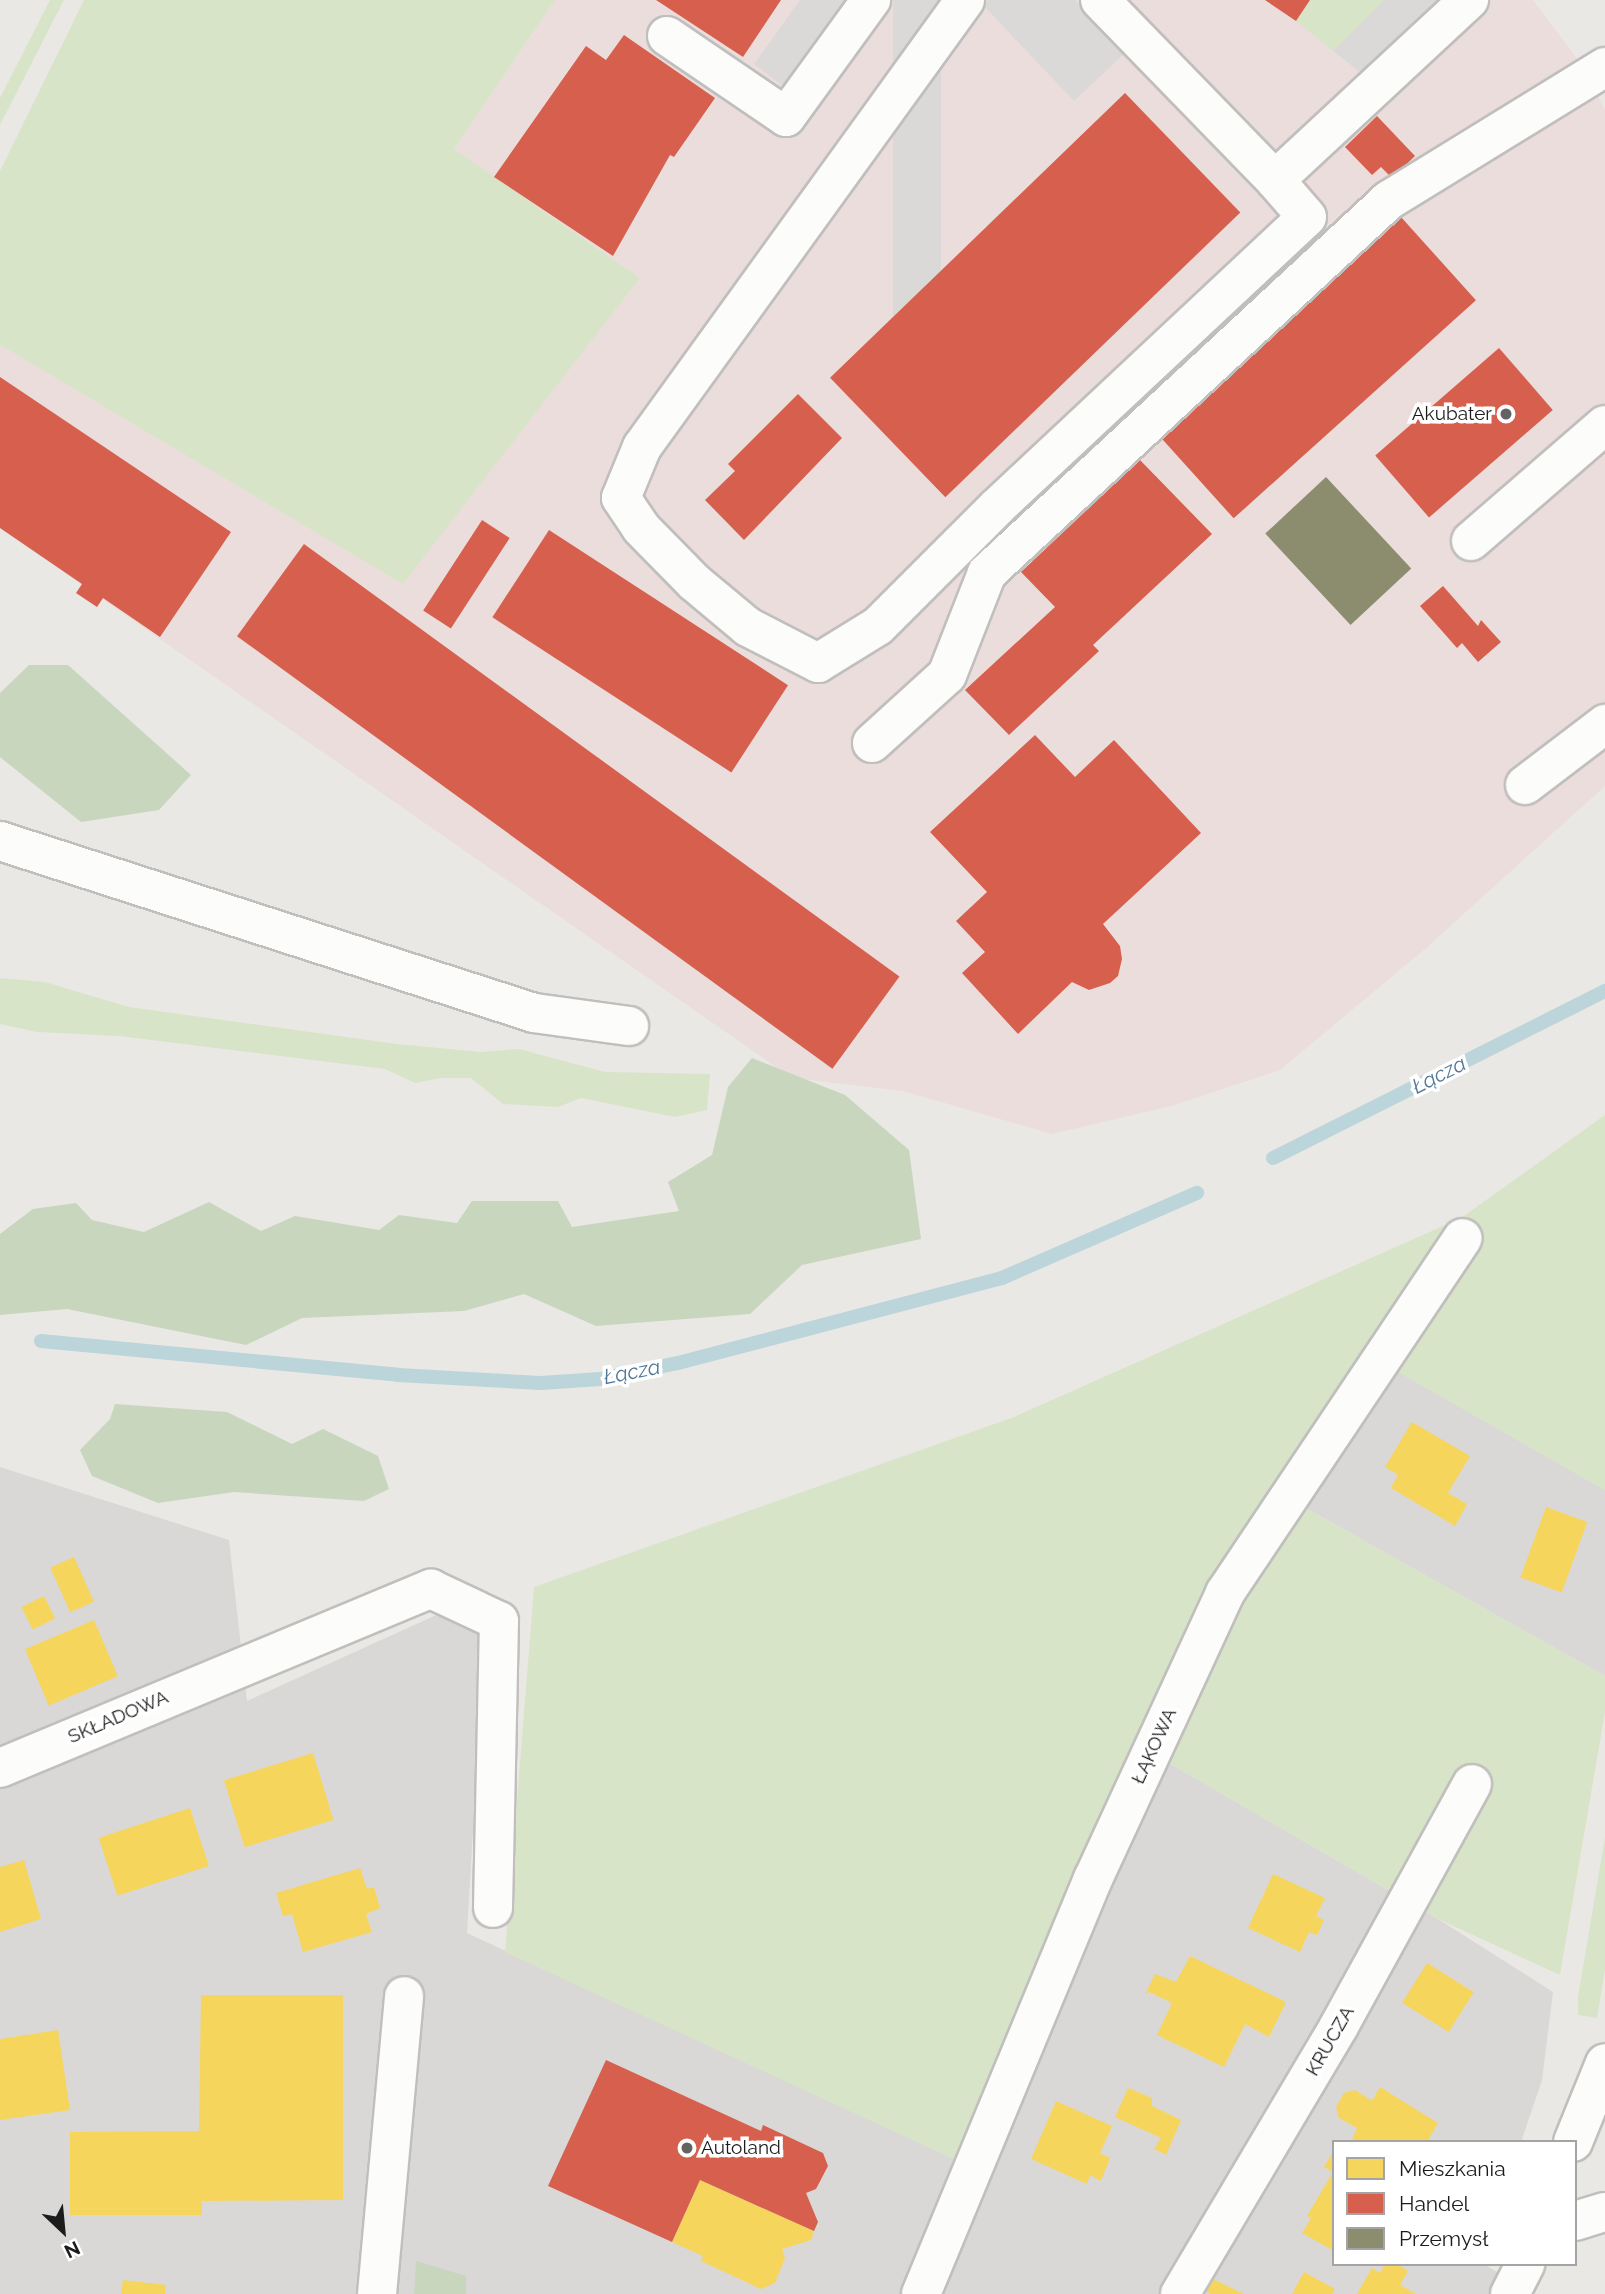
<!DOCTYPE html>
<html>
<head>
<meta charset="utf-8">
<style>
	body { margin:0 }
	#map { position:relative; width:1605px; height:2294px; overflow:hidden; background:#eae8e5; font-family:Raleway,sans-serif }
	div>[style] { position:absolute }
	.residential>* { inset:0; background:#d9d8d6 }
	.commercial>* { inset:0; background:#ebdddc }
	.grass>* { inset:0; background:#d8e4c7 }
	.forest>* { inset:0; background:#c7d6bd }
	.parking>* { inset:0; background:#dad9d8; transform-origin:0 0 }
	.homes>* { inset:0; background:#f6d55c; transform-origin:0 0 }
	.shops>* { inset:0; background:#d6604d; transform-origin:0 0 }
	.industry>* { inset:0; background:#8c8c6e; transform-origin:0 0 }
	.stream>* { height:14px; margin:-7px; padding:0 7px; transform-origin:7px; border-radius:7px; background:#bcd5da }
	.roads { filter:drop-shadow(2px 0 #c0bfbd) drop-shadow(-2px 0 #c0bfbd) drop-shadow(0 2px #c0bfbd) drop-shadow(0 -2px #c0bfbd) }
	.minor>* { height:38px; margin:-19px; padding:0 19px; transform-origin:19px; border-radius:19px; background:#fcfcfb }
	.dots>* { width:19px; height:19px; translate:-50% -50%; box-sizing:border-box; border:4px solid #fff; border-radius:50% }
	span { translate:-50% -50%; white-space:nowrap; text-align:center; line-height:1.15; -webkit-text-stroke:7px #fff; paint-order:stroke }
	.poi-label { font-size:19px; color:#1c1c1c }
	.right { translate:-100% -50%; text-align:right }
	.left { translate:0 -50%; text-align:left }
	.street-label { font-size:19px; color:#1c1c1c }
	.water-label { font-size:21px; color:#517899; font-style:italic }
	.legend { position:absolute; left:1332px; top:2140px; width:245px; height:126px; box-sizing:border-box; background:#fff; border:2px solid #a4a4a4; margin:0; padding:9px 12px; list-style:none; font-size:21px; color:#1c1c1c }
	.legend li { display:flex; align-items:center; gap:14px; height:35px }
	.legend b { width:35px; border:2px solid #a4a4a4 }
	.north { position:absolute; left:28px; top:2196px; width:70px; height:70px; -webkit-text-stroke:5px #fff; paint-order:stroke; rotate:154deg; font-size:19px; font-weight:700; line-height:28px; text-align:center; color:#1c1c1c }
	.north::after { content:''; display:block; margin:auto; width:24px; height:32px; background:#1c1c1c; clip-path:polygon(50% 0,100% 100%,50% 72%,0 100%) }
</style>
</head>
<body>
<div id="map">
	<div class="residential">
		<div style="clip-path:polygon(1380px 1361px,1605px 1490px,1605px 1676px,1295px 1502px)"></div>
		<div style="clip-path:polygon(0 1467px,229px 1540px,247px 1701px,487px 1592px,467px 1933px,993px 2177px,1047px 1992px,1136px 1744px,1438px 1919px,1553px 1992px,1542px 2080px,1521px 2142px,1334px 2142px,1334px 2264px,1484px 2264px,1532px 2294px,0 2294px)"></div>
	</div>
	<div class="commercial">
		<div style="clip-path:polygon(555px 0,1533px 0,1585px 69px,1605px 110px,1605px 786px,1425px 949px,1280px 1070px,1171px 1106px,1052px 1134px,903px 1091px,792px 1078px,0 528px,0 345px,403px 583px,640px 278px,454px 149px)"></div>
	</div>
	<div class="grass">
		<div style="clip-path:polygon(50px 0,64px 0,0 125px,0 98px)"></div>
		<div style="clip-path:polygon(84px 0,555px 0,454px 149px,640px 278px,403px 584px,0 345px,0 171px)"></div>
		<div style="clip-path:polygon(1310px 0,1384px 0,1333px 51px,1296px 21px)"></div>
		<div style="clip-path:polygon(0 978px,45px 982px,129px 1007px,397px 1044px,481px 1052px,519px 1049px,605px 1072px,710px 1074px,707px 1110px,675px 1117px,581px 1098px,558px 1107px,503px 1104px,471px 1078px,442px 1078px,415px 1083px,385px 1069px,119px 1036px,37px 1032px,0 1024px)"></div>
		<div style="clip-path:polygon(1605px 1115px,1605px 1490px,1380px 1362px,1295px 1502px,1605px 1676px,1605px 1712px,1560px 1975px,1438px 1919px,1136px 1744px,1047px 1992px,993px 2177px,505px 1952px,534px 1587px,1014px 1417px,1461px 1218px)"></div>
		<div style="clip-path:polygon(1605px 1837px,1605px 1970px,1597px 2018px,1578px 2015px,1578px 1997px)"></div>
	</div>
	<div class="forest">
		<div style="clip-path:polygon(29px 665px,68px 665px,191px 775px,159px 810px,81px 822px,0 757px,0 693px)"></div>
		<div style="clip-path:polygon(752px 1058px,845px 1095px,909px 1150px,921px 1239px,802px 1265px,750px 1314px,596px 1326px,524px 1294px,464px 1311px,302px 1318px,246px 1345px,67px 1309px,0 1315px,0 1234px,33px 1209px,76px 1203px,92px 1220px,144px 1232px,209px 1202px,261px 1231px,295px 1216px,379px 1230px,399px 1215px,457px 1223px,472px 1201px,558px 1201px,572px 1227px,679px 1211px,668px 1182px,712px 1155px,728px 1087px)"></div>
		<div style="clip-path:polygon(115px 1404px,227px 1412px,292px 1444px,323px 1429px,378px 1456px,389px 1489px,364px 1501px,234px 1492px,158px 1503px,92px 1476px,80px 1450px,110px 1419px)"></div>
		<div style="clip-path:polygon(416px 2261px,466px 2276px,466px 2294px,414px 2294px)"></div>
	</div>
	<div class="parking">
		<div style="clip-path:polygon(800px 0,851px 0,787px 89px,754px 64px)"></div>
		<div style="left:893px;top:0;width:48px;height:324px"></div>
		<div style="clip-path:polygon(988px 0,1075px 0,1125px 53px,1074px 101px,983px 5px)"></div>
		<div style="clip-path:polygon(1384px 0,1443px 0,1364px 75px,1333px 51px)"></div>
	</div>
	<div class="homes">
		<div style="clip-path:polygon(1412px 1422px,1470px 1456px,1448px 1493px,1467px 1504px,1455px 1526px,1391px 1488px,1398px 1475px,1385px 1467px)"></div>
		<div style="left:1546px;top:1507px;width:44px;height:75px;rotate:20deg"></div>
		<div style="left:74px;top:1557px;width:49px;height:26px;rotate:66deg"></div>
		<div style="left:44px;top:1596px;width:25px;height:25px;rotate:64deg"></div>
		<div style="left:94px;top:1620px;width:61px;height:75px;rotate:67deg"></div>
		<div style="left:313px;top:1753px;width:70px;height:93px;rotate:73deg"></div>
		<div style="left:190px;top:1808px;width:61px;height:96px;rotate:72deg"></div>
		<div style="clip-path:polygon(24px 1860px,41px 1919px,0 1932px,0 1867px)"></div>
		<div style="clip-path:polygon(360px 1868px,367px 1889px,374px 1887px,380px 1908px,366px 1914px,372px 1932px,303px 1952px,292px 1914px,283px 1916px,276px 1893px)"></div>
		<div style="clip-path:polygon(1273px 1874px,1325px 1898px,1316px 1916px,1324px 1920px,1317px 1935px,1309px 1932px,1300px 1952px,1248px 1928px)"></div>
		<div style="clip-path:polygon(1190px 1956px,1286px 2002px,1269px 2037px,1245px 2024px,1224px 2067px,1157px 2035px,1172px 2003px,1149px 1992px,1145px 1995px,1155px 1974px,1176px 1982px)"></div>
		<div style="left:1427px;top:1963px;width:55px;height:47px;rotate:32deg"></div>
		<div style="clip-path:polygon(201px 1995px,343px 1995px,343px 2200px,202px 2201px,202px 2215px,70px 2215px,70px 2132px,199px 2131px)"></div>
		<div style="clip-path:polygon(58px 2030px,70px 2110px,0 2120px,0 2039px)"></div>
		<div style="clip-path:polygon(1380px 2087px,1438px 2123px,1427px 2142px,1351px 2142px,1357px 2128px,1339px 2118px,1336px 2107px,1344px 2093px,1355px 2090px,1372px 2101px)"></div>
		<div style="clip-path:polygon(1128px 2088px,1152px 2098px,1152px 2106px,1181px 2120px,1166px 2155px,1154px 2149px,1161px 2138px,1115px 2117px)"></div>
		<div style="clip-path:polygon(1056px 2101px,1112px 2126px,1100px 2153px,1110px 2158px,1101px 2181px,1090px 2175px,1087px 2184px,1031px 2159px)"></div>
		<div style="clip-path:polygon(1334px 2150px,1334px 2251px,1302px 2233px,1311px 2218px,1307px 2216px,1333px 2172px,1324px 2167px)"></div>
		<div style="clip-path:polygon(700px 2180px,814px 2231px,811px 2240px,782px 2249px,785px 2258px,775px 2283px,761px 2289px,701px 2261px,703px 2256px,672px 2242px)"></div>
		<div style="clip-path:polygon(1385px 2264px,1397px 2264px,1408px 2271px,1400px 2285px,1416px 2294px,1357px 2294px,1372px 2268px,1380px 2273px)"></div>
		<div style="clip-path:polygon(1304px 2272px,1335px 2289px,1332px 2294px,1292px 2294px)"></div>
		<div style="clip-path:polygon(1211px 2278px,1244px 2294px,1211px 2294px,1205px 2291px)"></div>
		<div style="clip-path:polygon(123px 2280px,166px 2285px,165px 2294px,121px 2294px)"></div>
	</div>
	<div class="shops">
		<div style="clip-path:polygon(656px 0,781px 0,743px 57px)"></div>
		<div style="clip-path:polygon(1265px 0,1310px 0,1296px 21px)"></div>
		<div style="clip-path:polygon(624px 35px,715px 98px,674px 157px,670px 155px,613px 256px,494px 177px,586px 46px,606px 60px)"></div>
		<div style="left:1125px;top:93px;width:166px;height:410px;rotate:46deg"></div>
		<div style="clip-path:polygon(1377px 116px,1415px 156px,1392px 178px,1381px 167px,1372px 175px,1345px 147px)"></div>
		<div style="left:1401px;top:217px;width:112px;height:326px;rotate:48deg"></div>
		<div style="left:1499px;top:348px;width:82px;height:164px;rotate:49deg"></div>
		<div style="clip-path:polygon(0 377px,231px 532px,160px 637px,103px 598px,97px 607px,76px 593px,82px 584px,0 528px)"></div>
		<div style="clip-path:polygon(798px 394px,842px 438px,744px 540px,705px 500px,735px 471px,728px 464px)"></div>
		<div style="clip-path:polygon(1140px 460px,1212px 534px,1093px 645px,1099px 651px,1009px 735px,965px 690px,1055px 607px,1021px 572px)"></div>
		<div style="left:482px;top:520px;width:33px;height:108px;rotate:33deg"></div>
		<div style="left:549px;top:530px;width:285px;height:104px;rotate:33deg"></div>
		<div style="left:304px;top:544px;width:736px;height:114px;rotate:36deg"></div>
		<div style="clip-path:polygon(1443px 586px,1478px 626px,1481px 620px,1501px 642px,1478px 662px,1462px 643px,1457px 648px,1420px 606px)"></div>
		<div style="clip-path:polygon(1035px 735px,1075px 777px,1114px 740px,1201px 833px,1103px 924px,1120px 946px,1122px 959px,1118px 976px,1110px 983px,1089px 990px,1072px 982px,1018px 1034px,962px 973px,985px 952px,956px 921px,987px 892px,930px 832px)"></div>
		<div style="clip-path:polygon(606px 2060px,761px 2131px,763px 2125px,823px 2153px,828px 2166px,816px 2189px,806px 2193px,818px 2222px,814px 2231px,700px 2180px,672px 2242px,548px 2186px)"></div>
	</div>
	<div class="industry">
		<div style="left:1326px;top:477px;width:125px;height:83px;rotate:47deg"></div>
	</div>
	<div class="stream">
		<div style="left:1273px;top:1158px;width:372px;rotate:-26.7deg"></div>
		<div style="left:41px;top:1341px;width:359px;rotate:5.4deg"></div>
		<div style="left:398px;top:1375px;width:143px;rotate:3.2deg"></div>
		<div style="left:541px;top:1383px;width:59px;rotate:-3.9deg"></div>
		<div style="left:600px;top:1379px;width:80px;rotate:-11.6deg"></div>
		<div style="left:678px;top:1363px;width:335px;rotate:-14.7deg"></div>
		<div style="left:1002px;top:1278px;width:213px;rotate:-23.6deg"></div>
	</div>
	<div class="roads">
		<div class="minor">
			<div style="left:965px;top:0;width:551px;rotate:125.85deg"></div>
			<div style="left:642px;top:447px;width:55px;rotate:112.4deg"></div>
			<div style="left:621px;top:498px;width:36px;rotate:56deg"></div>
			<div style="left:641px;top:528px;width:76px;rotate:45.5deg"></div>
			<div style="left:694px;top:582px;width:70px;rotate:39.8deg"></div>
			<div style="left:748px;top:627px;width:79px;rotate:27.2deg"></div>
			<div style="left:818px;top:663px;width:70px;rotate:-31.7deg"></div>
			<div style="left:878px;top:626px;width:168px;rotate:-45deg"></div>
			<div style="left:997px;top:507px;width:424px;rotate:-43.1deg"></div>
			<div style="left:1307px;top:217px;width:49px;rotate:-130.9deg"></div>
			<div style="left:1275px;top:180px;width:265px;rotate:-42.9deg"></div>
			<div style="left:1100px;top:0;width:251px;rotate:45.8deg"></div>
			<div style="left:667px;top:36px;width:144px;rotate:34.2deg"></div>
			<div style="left:786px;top:117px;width:145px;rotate:-54deg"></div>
			<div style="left:1471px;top:541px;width:177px;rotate:-40.9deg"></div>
			<div style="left:872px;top:743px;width:101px;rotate:-42.2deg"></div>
			<div style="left:947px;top:675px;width:110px;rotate:-68.6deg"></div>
			<div style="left:987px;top:573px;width:548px;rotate:-42.86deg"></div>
			<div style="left:1389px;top:200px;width:254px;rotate:-31.6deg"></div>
			<div style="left:1525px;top:785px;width:101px;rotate:-37.3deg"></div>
			<div style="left:0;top:841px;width:561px;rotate:17.85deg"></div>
			<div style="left:534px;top:1013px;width:96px;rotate:7.8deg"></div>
			<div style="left:0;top:1768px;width:467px;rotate:-22.6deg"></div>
			<div style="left:431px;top:1589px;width:75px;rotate:25.2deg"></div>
			<div style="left:499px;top:1621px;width:287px;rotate:91.2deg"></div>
			<div style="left:1573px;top:2142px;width:85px;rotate:-67.9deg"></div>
			<div style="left:1575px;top:2221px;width:31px;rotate:-17deg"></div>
			<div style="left:377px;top:2294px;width:299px;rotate:-84.8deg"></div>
			<div style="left:921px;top:2294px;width:449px;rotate:-67.5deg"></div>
			<div style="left:1093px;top:1879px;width:315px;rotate:-65.2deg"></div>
			<div style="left:1225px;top:1593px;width:427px;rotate:-56.2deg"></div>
			<div style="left:1180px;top:2294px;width:312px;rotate:-59.3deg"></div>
			<div style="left:1339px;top:2026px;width:276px;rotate:-61.2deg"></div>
			<div style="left:1510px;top:2294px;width:34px;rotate:-63deg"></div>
		</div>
	</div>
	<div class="dots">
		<div style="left:1506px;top:414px;background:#646362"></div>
		<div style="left:687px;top:2148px;background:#646362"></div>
	</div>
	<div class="poi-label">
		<span class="right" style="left:1492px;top:414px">Akubater</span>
		<span class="left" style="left:701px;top:2148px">Autoland</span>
	</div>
	<div class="street-label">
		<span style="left:118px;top:1717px;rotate:-23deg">SKŁADOWA</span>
		<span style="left:1154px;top:1746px;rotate:-65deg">ŁĄKOWA</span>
		<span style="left:1330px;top:2041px;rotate:-60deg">KRUCZA</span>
	</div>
	<div class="water-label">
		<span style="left:1439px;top:1075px;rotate:-27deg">Łącza</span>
		<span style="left:632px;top:1372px;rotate:-11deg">Łącza</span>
	</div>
	<ul class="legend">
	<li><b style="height:19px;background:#f6d55c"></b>Mieszkania</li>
	<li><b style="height:19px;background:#d6604d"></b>Handel</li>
	<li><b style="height:19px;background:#8c8c6e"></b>Przemysł</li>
	</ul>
	<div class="north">N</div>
</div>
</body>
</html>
